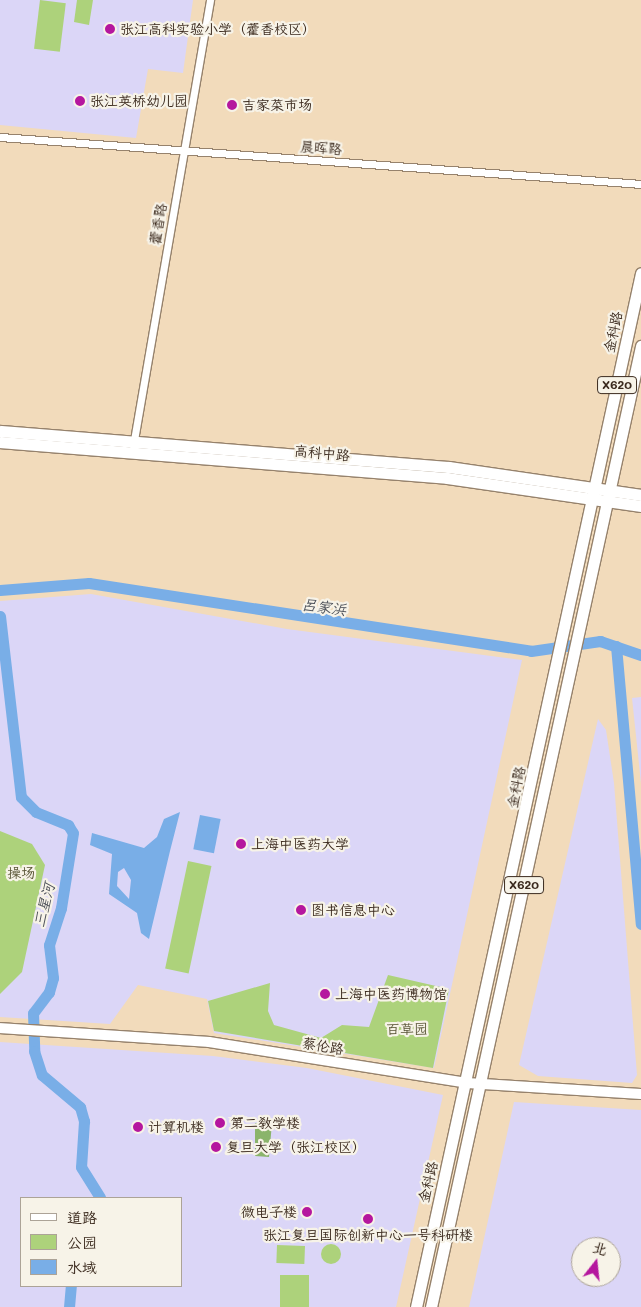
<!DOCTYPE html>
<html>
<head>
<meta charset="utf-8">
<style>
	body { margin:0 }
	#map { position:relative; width:641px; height:1307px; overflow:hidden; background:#f2dbbb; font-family:Mali,"LXGW WenKai TC",sans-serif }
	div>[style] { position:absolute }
	.built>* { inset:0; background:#dbd6f7 }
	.green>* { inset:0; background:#add27b; transform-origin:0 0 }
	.round { border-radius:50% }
	.forest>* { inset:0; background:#8ab46b }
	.water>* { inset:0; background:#79aee7; transform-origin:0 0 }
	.river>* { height:11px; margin:-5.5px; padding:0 5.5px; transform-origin:5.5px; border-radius:5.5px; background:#79aee7 }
	.roads { filter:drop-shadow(1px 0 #96826c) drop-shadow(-1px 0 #96826c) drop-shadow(0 1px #96826c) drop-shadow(0 -1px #96826c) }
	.street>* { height:7px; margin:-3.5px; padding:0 3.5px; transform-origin:3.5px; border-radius:3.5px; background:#fff }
	.secondary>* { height:10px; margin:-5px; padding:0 5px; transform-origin:5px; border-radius:5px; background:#fff }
	.primary>* { height:11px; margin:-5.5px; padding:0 5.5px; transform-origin:5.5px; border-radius:5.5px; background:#fff }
	.dots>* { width:14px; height:14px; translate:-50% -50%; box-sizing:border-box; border:2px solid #f7f3e8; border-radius:50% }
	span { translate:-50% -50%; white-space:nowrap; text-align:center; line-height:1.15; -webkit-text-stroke:4.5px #f7f3e8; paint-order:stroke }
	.shield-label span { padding:1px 4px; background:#f7f3e8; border:1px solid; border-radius:4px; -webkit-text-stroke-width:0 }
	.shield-label { font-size:12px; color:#3b2a1e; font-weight:700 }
	.poi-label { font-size:14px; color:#3b2a1e }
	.left { translate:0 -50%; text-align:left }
	.right { translate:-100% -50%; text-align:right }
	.street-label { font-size:14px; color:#3b2a1e }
	.park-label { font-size:14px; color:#585435 }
	.water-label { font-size:15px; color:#4e525a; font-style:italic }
	.legend { position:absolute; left:20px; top:1197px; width:162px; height:90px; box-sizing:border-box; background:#f7f3e8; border:1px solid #aca397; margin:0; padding:6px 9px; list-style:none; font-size:15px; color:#3b2a1e }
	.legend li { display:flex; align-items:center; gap:10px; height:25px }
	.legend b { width:25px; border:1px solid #aca397 }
	.north { position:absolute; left:571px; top:1237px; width:50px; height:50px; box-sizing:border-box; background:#f7f3e8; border:1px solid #aca397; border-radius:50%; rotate:16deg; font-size:14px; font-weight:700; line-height:20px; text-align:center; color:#3b2a1e }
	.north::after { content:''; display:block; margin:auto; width:18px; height:22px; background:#b5179e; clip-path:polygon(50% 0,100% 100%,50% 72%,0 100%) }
</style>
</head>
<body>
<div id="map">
	<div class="built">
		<div style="clip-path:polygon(0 0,193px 0,183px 73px,148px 69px,136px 138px,0 125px)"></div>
		<div style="clip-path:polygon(91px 594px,287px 629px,522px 660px,434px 1068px,214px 1033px,207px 999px,138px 985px,110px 1024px,0 1017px,0 601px)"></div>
		<div style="clip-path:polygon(641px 697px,641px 783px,632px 698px)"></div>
		<div style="clip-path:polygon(598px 719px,606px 730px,614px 783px,637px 1075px,632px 1083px,538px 1076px,519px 1065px)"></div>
		<div style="clip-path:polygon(evenodd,0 1042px,213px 1056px,307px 1068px,443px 1095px,396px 1307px,0 1307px,0 1042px,21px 1198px,181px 1198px,181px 1286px,21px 1286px,21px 1198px)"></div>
		<div style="clip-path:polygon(evenodd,514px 1102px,641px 1110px,641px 1307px,469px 1307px,514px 1102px,581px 1247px,611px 1247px,611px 1277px,581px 1277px,581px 1247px)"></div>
	</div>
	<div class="green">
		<div style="left:40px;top:0;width:26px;height:49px;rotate:7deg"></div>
		<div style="clip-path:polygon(77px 0,93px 0,89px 25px,74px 22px)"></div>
		<div style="clip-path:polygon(0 831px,32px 844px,45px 865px,22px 972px,0 994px)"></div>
		<div style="left:188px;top:861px;width:24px;height:110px;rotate:12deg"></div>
		<div style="clip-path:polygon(388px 975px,449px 989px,433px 1068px,214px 1031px,208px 1001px,270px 983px,268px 1011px,274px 1025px,321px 1038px,342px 1025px,369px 1027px)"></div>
		<div class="round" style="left:321px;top:1244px;width:20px;height:20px"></div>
		<div style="left:277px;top:1245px;width:28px;height:18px;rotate:2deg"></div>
		<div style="left:280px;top:1275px;width:29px;height:32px"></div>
	</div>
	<div class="forest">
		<div style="clip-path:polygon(255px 1123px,272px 1123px,269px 1157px,255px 1156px)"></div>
	</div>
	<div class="water">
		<div style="clip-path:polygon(evenodd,180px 812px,170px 851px,149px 939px,141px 933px,137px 913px,109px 894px,112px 854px,90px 845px,92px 833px,144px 848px,157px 837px,164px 819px,180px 812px,124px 868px,131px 880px,129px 899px,117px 886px,118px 872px,124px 868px)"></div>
		<div style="left:200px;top:815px;width:21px;height:35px;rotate:11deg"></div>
	</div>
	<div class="river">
		<div style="left:0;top:590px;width:89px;rotate:-4.5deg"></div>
		<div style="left:89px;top:583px;width:447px;rotate:8.7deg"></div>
		<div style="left:531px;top:651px;width:70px;rotate:-8.2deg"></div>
		<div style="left:600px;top:641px;width:43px;rotate:18.9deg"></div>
		<div style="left:0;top:616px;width:182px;rotate:83.4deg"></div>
		<div style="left:21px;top:797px;width:21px;rotate:45deg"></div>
		<div style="left:36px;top:812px;width:35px;rotate:22deg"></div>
		<div style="left:68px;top:825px;width:9px;rotate:58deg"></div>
		<div style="left:73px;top:833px;width:76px;rotate:99.1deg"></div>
		<div style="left:61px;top:908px;width:39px;rotate:108deg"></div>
		<div style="left:49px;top:945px;width:33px;rotate:83deg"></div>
		<div style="left:53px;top:978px;width:15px;rotate:106deg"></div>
		<div style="left:49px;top:992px;width:26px;rotate:127deg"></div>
		<div style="left:33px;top:1013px;width:38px;rotate:88deg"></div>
		<div style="left:34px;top:1051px;width:25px;rotate:72deg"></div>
		<div style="left:42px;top:1075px;width:50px;rotate:40.1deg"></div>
		<div style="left:80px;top:1107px;width:15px;rotate:74deg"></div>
		<div style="left:84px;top:1121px;width:46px;rotate:93.7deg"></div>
		<div style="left:81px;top:1167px;width:36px;rotate:58deg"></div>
		<div style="left:616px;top:646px;width:279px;rotate:84.9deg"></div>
		<div style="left:69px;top:1307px;width:21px;rotate:-85deg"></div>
	</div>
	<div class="roads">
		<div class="street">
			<div style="left:0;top:137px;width:643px;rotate:4.19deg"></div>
			<div style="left:133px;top:446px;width:453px;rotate:-80.2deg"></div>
		</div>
		<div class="secondary">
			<div style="left:0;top:1028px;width:209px;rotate:3.8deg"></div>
			<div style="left:209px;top:1042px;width:261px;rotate:9deg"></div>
			<div style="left:467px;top:1083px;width:174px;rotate:3.6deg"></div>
		</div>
		<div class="primary">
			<div style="left:0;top:431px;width:450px;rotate:4.6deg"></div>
			<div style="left:449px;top:467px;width:194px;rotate:8.3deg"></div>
			<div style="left:0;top:442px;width:448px;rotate:4.6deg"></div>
			<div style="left:447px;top:478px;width:196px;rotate:8.2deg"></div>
			<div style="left:416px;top:1307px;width:1058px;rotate:-77.72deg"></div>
			<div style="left:431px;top:1307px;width:984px;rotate:-77.67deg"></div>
		</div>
	</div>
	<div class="dots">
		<div style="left:110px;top:29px;background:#b5179e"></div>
		<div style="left:80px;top:101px;background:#b5179e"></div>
		<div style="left:232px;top:105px;background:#b5179e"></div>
		<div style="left:241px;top:844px;background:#b5179e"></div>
		<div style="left:301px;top:910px;background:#b5179e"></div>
		<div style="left:325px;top:994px;background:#b5179e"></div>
		<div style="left:220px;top:1123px;background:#b5179e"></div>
		<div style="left:138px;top:1127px;background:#b5179e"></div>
		<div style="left:216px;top:1147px;background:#b5179e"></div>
		<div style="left:307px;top:1212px;background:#b5179e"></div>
		<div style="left:368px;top:1219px;background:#b5179e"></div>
	</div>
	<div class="shield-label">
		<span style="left:617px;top:385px">X620</span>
		<span style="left:524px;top:885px">X620</span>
	</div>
	<div class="poi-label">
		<span class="left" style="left:120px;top:29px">张江高科实验小学（藿香校区）</span>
		<span class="left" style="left:90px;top:101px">张江英桥幼儿园</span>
		<span class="left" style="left:242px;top:105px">吉家菜市场</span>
		<span class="left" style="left:251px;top:844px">上海中医药大学</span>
		<span class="left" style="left:311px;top:910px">图书信息中心</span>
		<span class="left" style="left:335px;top:994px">上海中医药博物馆</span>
		<span class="left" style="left:230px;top:1123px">第二教学楼</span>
		<span class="left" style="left:148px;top:1127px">计算机楼</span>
		<span class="left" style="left:226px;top:1147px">复旦大学（张江校区）</span>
		<span class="right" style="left:297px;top:1212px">微电子楼</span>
		<span style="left:368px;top:1235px">张江复旦国际创新中心一号科研楼</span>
	</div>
	<div class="street-label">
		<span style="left:321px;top:148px;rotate:4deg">晨晖路</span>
		<span style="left:158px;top:224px;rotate:-80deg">藿香路</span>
		<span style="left:613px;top:332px;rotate:-78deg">金科路</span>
		<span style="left:322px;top:453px;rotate:5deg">高科中路</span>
		<span style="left:516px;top:787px;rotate:-78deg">金科路</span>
		<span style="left:323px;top:1046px;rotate:10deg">蔡伦路</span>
		<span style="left:428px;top:1182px;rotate:-77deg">金科路</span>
	</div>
	<div class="park-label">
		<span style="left:21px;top:873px">操场</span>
		<span style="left:407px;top:1029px">百草园</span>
	</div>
	<div class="water-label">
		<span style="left:324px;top:607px;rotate:8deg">吕家浜</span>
		<span style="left:44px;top:905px;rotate:-76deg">三星河</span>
	</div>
	<ul class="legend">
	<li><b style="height:6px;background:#fff"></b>道路</li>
	<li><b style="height:14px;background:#add27b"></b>公园</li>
	<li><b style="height:14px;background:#79aee7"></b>水域</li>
	</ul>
	<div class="north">北</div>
</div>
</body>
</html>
